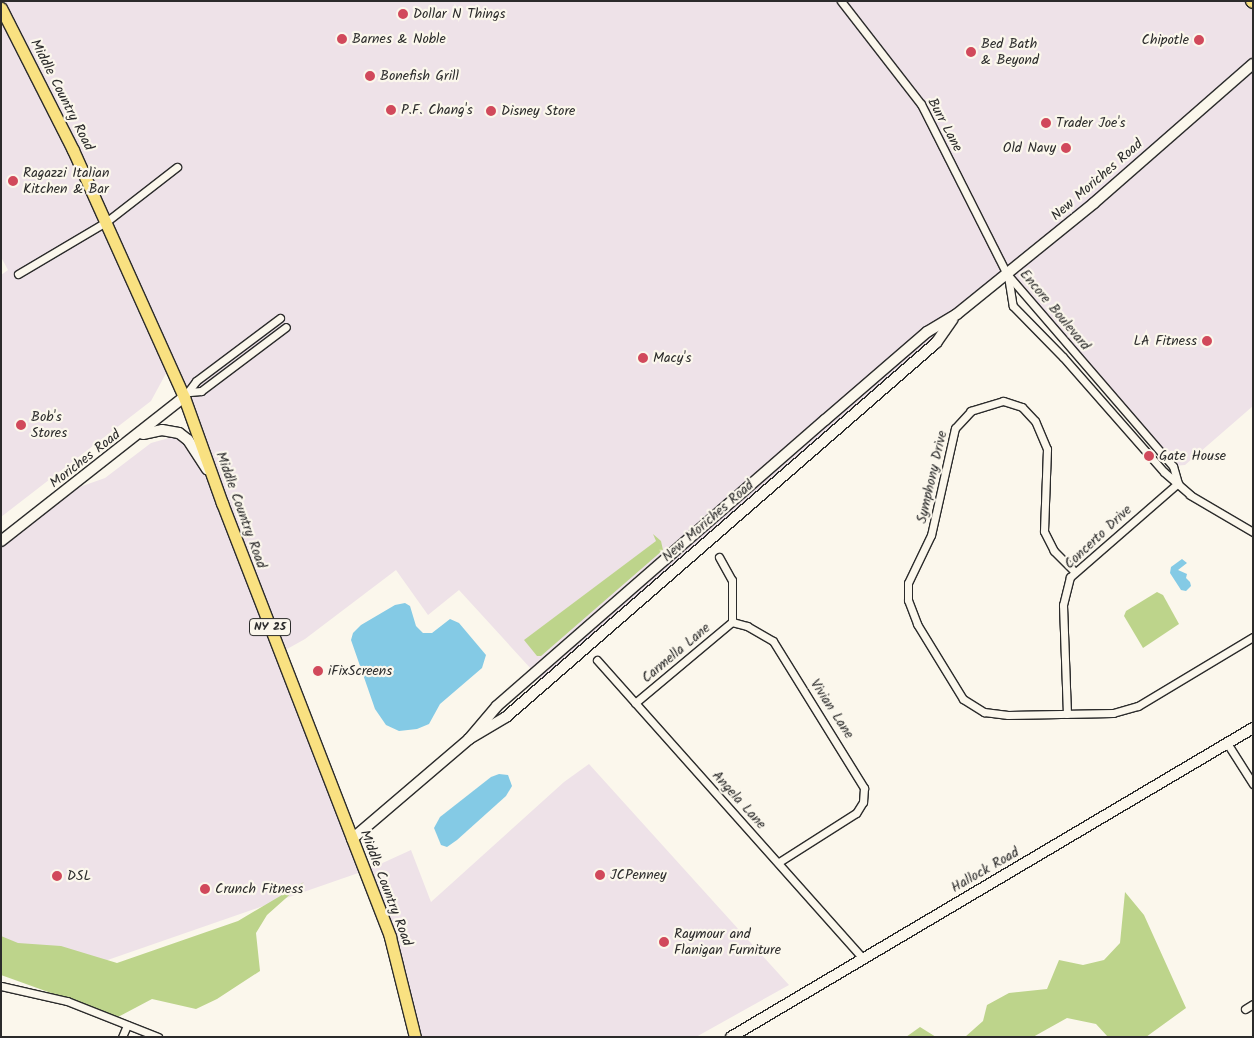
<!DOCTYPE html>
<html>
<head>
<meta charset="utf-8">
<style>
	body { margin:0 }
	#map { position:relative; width:1254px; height:1038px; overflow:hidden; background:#fbf7ec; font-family:Kalam,sans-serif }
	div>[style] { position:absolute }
	.built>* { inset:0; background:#eee2e8 }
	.green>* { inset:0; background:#bdd48b }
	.water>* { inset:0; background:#84cae5 }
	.roads { filter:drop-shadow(1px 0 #2b2b2b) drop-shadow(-1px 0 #2b2b2b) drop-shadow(0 1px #2b2b2b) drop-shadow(0 -1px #2b2b2b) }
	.street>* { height:7px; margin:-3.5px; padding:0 3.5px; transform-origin:3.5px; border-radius:3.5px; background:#fbf7ec }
	.secondary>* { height:10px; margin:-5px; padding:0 5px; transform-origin:5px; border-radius:5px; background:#fbf7ec }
	.primary>* { height:11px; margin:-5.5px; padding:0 5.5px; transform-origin:5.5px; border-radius:5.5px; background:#f9e181 }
	.highway>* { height:12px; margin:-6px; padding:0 6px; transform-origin:6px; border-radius:6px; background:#f9e181 }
	.dots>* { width:14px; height:14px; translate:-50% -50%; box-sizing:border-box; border:2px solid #fbf7ec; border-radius:50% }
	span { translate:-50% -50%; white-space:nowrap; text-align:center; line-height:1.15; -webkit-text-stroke:4.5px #fbf7ec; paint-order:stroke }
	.shield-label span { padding:1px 4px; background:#fbf7ec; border:1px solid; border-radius:4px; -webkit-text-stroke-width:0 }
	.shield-label { font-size:12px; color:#2b2b2b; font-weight:700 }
	.poi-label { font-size:14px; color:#2b2b2b }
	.left { translate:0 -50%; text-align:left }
	.right { translate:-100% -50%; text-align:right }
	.street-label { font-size:14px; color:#2b2b2b }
	.frame { position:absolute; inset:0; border:2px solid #2b2b2b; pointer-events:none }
</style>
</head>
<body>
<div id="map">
	<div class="built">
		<div style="clip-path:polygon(1px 1px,1253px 1px,1253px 406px,1185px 465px,1173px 466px,1007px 274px,543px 682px,459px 590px,428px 615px,396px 570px,305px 639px,280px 653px,365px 871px,411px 850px,431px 902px,564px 782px,589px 764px,789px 985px,696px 1037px,415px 1037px,364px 871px,50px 980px,1px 964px,1px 541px,71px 490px,105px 478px,151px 443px,176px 436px,199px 439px,170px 366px,151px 401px,1px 517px,1px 275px,8px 270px,1px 257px)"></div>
	</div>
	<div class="green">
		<div style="clip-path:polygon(653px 534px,661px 541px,663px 550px,541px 656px,537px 656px,524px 640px,656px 541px)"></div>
		<div style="clip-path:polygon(1157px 592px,1163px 595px,1179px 624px,1143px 648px,1124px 616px,1126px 611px)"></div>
		<div style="clip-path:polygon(304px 882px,267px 915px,256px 933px,260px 971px,217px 999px,196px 1009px,152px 999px,118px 1017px,1px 975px,1px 936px,18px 943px,61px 946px,117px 963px,238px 921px)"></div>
		<div style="clip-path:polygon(1125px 892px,1144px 915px,1186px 1008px,1146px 1037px,1108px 1037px,1096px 1024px,1067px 1018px,1033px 1037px,965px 1037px,983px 1021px,987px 1005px,1009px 993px,1047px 989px,1059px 960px,1083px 965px,1104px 960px,1120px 943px)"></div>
		<div style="clip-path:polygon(920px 1027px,936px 1037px,906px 1037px)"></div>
	</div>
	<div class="water">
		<div style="clip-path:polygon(1182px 559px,1187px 563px,1178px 570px,1187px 574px,1186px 578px,1190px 582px,1191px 586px,1186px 591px,1181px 590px,1170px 573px,1171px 567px)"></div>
		<div style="clip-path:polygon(405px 603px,410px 606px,416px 626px,423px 633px,432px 633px,450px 619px,459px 623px,486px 655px,482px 668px,440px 704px,429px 724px,417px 729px,399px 731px,386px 725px,375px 709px,351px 640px,353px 633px,361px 625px,395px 605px)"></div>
		<div style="clip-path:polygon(499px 774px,508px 775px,512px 786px,506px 796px,457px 840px,447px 847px,441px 845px,434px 828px,440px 817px,491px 777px)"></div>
	</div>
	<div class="roads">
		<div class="street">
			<div style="left:841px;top:1px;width:130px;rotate:52.2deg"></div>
			<div style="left:921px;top:104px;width:191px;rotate:63.2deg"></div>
			<div style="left:1007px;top:274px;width:254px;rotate:49.2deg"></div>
			<div style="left:1173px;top:466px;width:18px;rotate:74deg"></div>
			<div style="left:18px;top:274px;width:102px;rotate:-30.6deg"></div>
			<div style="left:106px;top:222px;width:90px;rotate:-37.8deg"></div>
			<div style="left:1008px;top:276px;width:30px;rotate:81deg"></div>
			<div style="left:1013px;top:306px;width:71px;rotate:45.6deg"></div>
			<div style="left:1063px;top:357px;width:153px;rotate:48.7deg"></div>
			<div style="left:1164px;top:472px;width:35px;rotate:41deg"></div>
			<div style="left:1190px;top:495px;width:73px;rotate:30.4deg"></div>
			<div style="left:190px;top:392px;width:11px;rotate:-5deg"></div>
			<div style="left:201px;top:391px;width:106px;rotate:-37deg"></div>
			<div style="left:184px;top:397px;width:20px;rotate:-53deg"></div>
			<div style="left:196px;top:381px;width:105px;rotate:-36.9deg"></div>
			<div style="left:719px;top:557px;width:26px;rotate:61deg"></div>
			<div style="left:732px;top:580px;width:42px;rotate:90deg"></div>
			<div style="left:732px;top:622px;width:16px;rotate:15deg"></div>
			<div style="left:747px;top:626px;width:30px;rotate:30deg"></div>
			<div style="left:773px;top:641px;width:173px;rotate:58.2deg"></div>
			<div style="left:864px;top:788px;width:14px;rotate:94deg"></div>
			<div style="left:863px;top:802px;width:13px;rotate:122deg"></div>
			<div style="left:856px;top:813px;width:91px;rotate:147.5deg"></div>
			<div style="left:1075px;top:572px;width:30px;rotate:-135deg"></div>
			<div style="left:1054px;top:551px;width:22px;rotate:-117deg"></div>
			<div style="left:1044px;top:531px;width:82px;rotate:-87.9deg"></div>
			<div style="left:1047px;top:449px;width:30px;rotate:-113deg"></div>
			<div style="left:1035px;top:421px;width:19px;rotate:-133deg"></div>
			<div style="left:1022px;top:407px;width:20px;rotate:-162deg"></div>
			<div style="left:1003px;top:401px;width:34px;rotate:163deg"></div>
			<div style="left:971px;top:411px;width:23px;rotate:133deg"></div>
			<div style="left:955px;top:428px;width:110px;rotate:102.6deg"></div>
			<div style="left:931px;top:535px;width:53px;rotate:115.6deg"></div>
			<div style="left:908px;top:583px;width:17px;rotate:90deg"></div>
			<div style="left:908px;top:600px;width:26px;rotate:69deg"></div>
			<div style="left:917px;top:624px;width:88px;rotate:58.5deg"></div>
			<div style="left:963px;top:699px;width:25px;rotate:32deg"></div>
			<div style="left:984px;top:712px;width:24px;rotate:7deg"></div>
			<div style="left:1008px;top:715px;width:105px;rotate:-1.1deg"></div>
			<div style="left:1113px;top:713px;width:26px;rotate:-16deg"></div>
			<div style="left:1138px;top:706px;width:134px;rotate:-31deg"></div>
			<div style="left:597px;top:660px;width:398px;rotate:48.3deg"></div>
			<div style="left:635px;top:703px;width:126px;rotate:-39.9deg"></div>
			<div style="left:1067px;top:714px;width:109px;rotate:-92.1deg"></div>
			<div style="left:1063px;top:605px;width:29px;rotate:-76deg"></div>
			<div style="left:1070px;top:577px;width:143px;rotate:-41deg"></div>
			<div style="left:1227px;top:743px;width:49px;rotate:57.6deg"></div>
			<div style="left:1px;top:986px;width:68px;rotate:12.8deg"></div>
			<div style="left:67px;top:1001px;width:98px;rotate:21.6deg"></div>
			<div style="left:1245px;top:1009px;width:9px;rotate:-32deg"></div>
			<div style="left:122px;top:1037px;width:13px;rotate:-67deg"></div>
		</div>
		<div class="secondary">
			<div style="left:143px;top:434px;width:19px;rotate:-12deg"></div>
			<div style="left:162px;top:430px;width:17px;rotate:10deg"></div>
			<div style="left:179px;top:433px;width:11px;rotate:38deg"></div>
			<div style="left:188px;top:440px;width:35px;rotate:57deg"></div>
			<div style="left:1px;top:541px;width:233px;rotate:-38.2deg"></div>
			<div style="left:469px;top:739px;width:43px;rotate:-49.7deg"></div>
			<div style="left:497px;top:706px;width:435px;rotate:-41.1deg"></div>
			<div style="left:825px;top:420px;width:135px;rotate:-40.8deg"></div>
			<div style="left:927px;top:332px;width:35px;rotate:-31deg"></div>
			<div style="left:957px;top:314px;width:176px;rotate:-39deg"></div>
			<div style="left:1094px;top:203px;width:211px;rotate:-41.2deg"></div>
			<div style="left:352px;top:839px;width:154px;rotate:-40.5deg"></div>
			<div style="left:469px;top:739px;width:43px;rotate:-30.7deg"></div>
			<div style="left:506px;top:717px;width:570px;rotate:-41.02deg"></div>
			<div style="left:936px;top:343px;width:29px;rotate:-55deg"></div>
			<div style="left:731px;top:1037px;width:607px;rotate:-30.62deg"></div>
		</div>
		<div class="primary">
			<div style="left:1px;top:8px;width:159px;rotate:63.1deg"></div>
			<div style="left:73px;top:150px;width:271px;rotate:65.8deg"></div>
			<div style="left:184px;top:397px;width:113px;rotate:70.3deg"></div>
			<div style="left:222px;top:503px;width:465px;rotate:68.8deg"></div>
			<div style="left:390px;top:937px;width:103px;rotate:76deg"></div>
		</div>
		<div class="highway">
			<div style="left:1252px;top:1px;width:1px;rotate:45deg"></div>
		</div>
	</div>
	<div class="dots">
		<div style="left:403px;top:14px;background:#d1495b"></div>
		<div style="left:342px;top:39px;background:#d1495b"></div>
		<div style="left:1199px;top:40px;background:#d1495b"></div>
		<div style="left:971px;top:52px;background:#d1495b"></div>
		<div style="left:370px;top:76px;background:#d1495b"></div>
		<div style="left:391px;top:110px;background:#d1495b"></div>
		<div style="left:491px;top:111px;background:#d1495b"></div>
		<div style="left:1046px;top:123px;background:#d1495b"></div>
		<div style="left:1066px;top:148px;background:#d1495b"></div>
		<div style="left:13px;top:181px;background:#d1495b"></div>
		<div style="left:1207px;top:341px;background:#d1495b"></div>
		<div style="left:643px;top:358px;background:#d1495b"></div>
		<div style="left:21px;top:425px;background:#d1495b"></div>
		<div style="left:1149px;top:456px;background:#d1495b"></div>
		<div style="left:318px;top:671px;background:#d1495b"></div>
		<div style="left:600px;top:875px;background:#d1495b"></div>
		<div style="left:57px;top:876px;background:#d1495b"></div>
		<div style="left:205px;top:889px;background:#d1495b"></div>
		<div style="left:664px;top:942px;background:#d1495b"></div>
	</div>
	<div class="shield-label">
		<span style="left:270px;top:627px">NY 25</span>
	</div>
	<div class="poi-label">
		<span class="left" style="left:413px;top:14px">Dollar N Things</span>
		<span class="left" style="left:352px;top:39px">Barnes &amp; Noble</span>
		<span class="right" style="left:1189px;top:40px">Chipotle</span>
		<span class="left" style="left:981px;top:52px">Bed Bath<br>&amp; Beyond</span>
		<span class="left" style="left:380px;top:76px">Bonefish Grill</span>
		<span class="left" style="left:401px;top:110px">P.F. Chang's</span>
		<span class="left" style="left:501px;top:111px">Disney Store</span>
		<span class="left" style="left:1056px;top:123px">Trader Joe's</span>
		<span class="right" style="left:1056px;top:148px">Old Navy</span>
		<span class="left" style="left:23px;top:181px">Ragazzi Italian<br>Kitchen &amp; Bar</span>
		<span class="right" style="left:1197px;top:341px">LA Fitness</span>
		<span class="left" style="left:653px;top:358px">Macy's</span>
		<span class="left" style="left:31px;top:425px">Bob's<br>Stores</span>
		<span class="left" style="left:1159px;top:456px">Gate House</span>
		<span class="left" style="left:328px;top:671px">iFixScreens</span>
		<span class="left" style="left:610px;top:875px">JCPenney</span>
		<span class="left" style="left:67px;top:876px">DSL</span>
		<span class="left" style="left:215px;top:889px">Crunch Fitness</span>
		<span class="left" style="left:674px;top:942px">Raymour and<br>Flanigan Furniture</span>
	</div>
	<div class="street-label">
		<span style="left:62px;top:95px;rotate:63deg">Middle Country Road</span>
		<span style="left:945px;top:125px;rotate:62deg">Burr Lane</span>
		<span style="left:1097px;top:180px;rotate:-41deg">New Moriches Road</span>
		<span style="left:1055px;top:310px;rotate:50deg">Encore Boulevard</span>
		<span style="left:85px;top:459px;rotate:-38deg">Moriches Road</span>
		<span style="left:932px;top:477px;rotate:-77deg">Symphony Drive</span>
		<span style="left:241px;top:510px;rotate:70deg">Middle Country Road</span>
		<span style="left:708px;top:521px;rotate:-41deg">New Moriches Road</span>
		<span style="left:1098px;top:537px;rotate:-43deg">Concerto Drive</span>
		<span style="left:676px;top:653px;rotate:-40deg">Carmella Lane</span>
		<span style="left:832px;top:709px;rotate:57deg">Vivian Lane</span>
		<span style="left:739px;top:800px;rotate:48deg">Angela Lane</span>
		<span style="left:985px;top:870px;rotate:-30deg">Hallock Road</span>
		<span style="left:386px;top:888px;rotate:69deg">Middle Country Road</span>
	</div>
	<div class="frame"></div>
</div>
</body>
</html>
